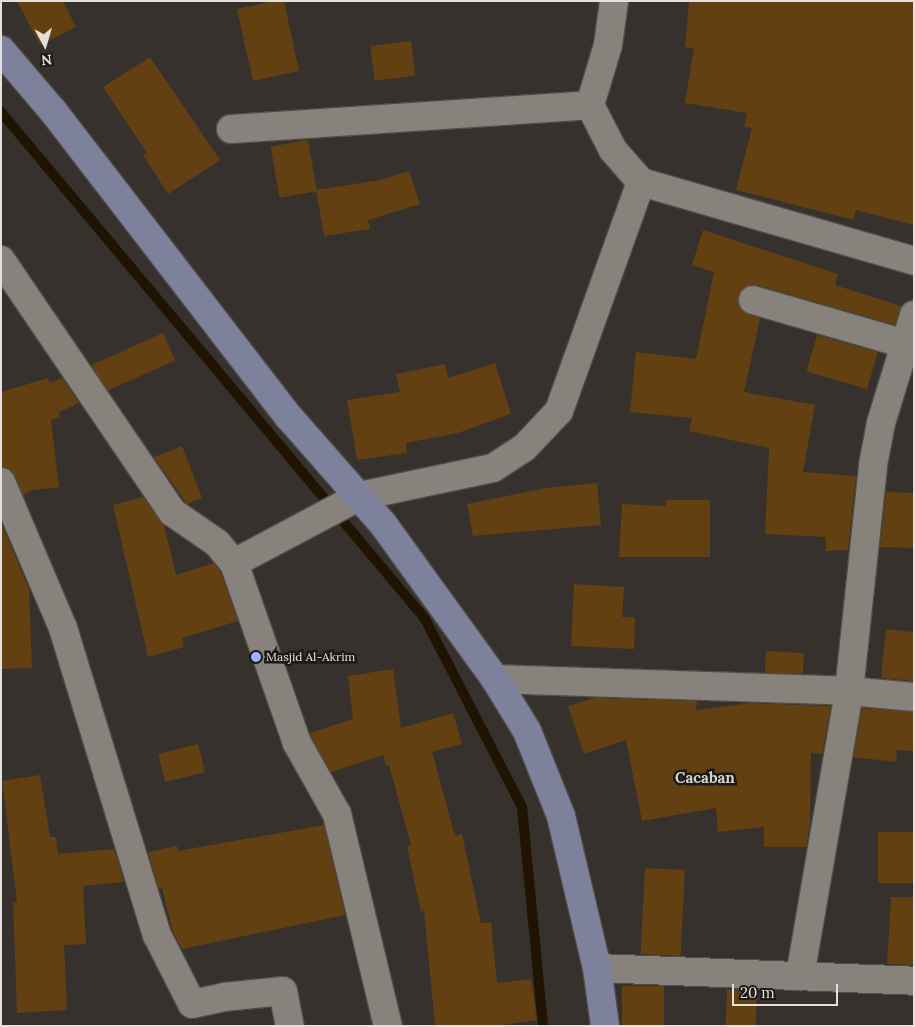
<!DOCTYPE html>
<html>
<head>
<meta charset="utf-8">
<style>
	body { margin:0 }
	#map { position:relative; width:915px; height:1027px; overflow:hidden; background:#36312c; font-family:Lora,serif }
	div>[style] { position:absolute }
	.stream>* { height:10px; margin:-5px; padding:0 5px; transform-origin:5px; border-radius:5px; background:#211302 }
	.building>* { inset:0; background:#624011; transform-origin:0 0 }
	.roads { filter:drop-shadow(1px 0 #504d49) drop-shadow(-1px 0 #504d49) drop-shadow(0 1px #504d49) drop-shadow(0 -1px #504d49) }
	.street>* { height:28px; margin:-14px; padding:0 14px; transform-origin:14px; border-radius:14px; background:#88827d }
	.secondary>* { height:28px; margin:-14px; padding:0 14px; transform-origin:14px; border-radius:14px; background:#7e819b }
	.dots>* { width:14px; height:14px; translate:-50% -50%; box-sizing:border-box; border:2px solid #1c1a17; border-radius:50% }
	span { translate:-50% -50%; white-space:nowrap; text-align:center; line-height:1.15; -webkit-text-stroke:5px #1c1a17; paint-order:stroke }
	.poi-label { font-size:12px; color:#e3e0dd }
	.left { translate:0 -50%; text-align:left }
	.quarter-label { font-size:15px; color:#d8d2cc; font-weight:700 }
	.frame { position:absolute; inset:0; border:2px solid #e3e0dd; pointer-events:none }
	.north { position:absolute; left:20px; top:20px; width:50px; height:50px; -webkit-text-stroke:4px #1c1a17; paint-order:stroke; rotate:174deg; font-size:14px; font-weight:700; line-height:20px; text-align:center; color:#e3e0dd }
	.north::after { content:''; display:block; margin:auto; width:18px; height:22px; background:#e3e0dd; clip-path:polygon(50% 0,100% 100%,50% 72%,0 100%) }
	.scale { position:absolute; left:732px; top:984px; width:106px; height:22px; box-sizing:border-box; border:2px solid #e3e0dd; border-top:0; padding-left:6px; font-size:15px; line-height:18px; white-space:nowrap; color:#e3e0dd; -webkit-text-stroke:4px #1c1a17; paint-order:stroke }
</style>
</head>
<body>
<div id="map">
	<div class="stream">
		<div style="left:1px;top:112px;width:661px;rotate:50.09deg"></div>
		<div style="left:425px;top:619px;width:212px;rotate:62.7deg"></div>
		<div style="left:522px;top:807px;width:220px;rotate:84.5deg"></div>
	</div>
	<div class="building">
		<div style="clip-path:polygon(17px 1px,63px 1px,76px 27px,40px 45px)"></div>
		<div style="clip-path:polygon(274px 1px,284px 1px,299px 71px,253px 81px,237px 9px)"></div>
		<div style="clip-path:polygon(689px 1px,914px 1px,914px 225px,856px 210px,854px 220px,736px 190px,752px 128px,744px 127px,747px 113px,685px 103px,694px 48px,685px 47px)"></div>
		<div style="left:411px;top:41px;width:35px;height:41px;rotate:83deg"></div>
		<div style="clip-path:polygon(150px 57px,220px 160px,168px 194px,143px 155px,147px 153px,103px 87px)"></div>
		<div style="left:308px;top:140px;width:52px;height:38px;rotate:80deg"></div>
		<div style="clip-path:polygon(409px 171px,420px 204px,368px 220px,370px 229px,324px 236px,316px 190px,380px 180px)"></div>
		<div style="clip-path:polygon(703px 230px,838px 274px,835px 285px,901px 306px,895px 325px,757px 285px,743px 288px,738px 296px,742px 311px,760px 318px,744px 392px,815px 405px,803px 472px,856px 476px,848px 550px,826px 551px,826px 537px,765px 534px,769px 448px,689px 431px,692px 418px,630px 412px,636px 352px,696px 359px,714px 272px,692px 265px)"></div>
		<div style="left:163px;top:333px;width:30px;height:79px;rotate:66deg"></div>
		<div style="left:817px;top:335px;width:63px;height:38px;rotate:16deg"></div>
		<div style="clip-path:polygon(495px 363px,511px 414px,458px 433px,406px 443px,407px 453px,357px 460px,347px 400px,400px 392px,396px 374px,445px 364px,448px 378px)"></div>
		<div style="clip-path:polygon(48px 378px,50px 383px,62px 378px,79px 403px,59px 412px,60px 417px,51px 420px,59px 487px,33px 490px,23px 495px,11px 470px,1px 467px,1px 392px)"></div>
		<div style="clip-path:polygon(182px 446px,202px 498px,187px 504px,154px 457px)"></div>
		<div style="clip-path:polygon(597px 483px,601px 525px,473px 536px,467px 504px,546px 488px)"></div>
		<div style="clip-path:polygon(886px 492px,914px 493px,914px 548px,880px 547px)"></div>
		<div style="clip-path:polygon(143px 497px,164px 525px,176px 575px,214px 563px,220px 571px,238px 621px,182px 638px,184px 647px,148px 657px,113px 505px)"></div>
		<div style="clip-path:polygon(666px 500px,710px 500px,710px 557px,619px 557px,622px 504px,666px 506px)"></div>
		<div style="clip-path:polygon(1px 523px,29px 589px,32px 668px,1px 669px)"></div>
		<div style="clip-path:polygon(574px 584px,624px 587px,622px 617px,635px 617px,634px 649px,571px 646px)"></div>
		<div style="clip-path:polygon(886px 629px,914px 632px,914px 681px,881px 678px)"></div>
		<div style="left:766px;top:651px;width:38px;height:22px;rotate:3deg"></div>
		<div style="clip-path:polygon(393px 669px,401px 728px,453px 713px,462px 744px,432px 752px,455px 836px,462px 834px,481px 923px,491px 922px,497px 983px,531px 979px,537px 1020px,496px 1026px,435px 1026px,424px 911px,421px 912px,407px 846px,411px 845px,389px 765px,386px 766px,383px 755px,331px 772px,311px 737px,310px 733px,353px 719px,348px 676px)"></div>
		<div style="clip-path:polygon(595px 698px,697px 701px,696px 710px,751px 703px,831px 706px,822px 754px,811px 753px,810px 824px,806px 847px,764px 847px,764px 827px,718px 832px,716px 808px,642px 821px,626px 740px,584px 754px,568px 706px)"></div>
		<div style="clip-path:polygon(862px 708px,914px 712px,914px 751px,897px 750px,896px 762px,853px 757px)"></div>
		<div style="left:198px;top:744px;width:29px;height:41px;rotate:76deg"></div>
		<div style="clip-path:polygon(40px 775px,50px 837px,56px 837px,58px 854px,114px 849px,124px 882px,83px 886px,86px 944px,64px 945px,67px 1010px,17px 1013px,13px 902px,17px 902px,2px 781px)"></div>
		<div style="clip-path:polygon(324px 825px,345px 915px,182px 949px,173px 932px,162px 888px,159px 889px,148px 852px,177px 846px,178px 851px)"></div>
		<div style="left:914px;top:832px;width:51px;height:36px;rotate:90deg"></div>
		<div style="left:645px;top:868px;width:40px;height:86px;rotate:3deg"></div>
		<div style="clip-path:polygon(891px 897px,914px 897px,914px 965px,887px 964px)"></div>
		<div style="left:622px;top:986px;width:42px;height:40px"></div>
		<div style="left:727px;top:989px;width:30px;height:37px;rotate:2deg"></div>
	</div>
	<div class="roads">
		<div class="street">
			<div style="left:231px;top:129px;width:360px;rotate:-3.8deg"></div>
			<div style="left:641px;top:182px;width:284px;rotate:16.1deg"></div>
			<div style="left:1px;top:260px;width:305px;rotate:55.8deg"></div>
			<div style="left:172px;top:512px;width:55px;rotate:34.6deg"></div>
			<div style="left:217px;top:543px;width:26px;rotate:50deg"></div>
			<div style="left:234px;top:563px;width:191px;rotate:70.7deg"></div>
			<div style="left:297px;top:743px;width:81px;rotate:60.6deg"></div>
			<div style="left:337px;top:814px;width:218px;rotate:76.5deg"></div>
			<div style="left:753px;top:300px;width:158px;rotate:16.1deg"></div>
			<div style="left:1px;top:482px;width:159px;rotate:67deg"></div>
			<div style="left:63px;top:628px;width:321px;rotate:73deg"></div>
			<div style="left:157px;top:935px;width:77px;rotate:63.1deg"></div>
			<div style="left:192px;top:1004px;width:33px;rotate:-12deg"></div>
			<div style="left:224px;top:997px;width:59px;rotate:-5.8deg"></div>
			<div style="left:283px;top:991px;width:36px;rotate:79deg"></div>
			<div style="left:234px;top:563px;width:143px;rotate:-28deg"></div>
			<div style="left:360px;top:496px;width:136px;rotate:-11.9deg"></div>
			<div style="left:493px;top:468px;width:37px;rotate:-33deg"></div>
			<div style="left:524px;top:448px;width:51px;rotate:-46.6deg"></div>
			<div style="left:559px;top:411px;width:243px;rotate:-70.3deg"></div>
			<div style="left:641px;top:182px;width:43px;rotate:-131.2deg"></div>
			<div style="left:613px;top:150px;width:51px;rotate:-117.1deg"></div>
			<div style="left:590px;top:105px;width:63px;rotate:-73.3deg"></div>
			<div style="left:608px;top:45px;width:44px;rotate:-82.2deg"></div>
			<div style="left:495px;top:679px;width:354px;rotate:1.9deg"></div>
			<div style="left:849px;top:691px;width:65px;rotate:5.3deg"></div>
			<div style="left:597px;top:968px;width:317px;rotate:2.3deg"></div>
			<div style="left:800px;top:976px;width:289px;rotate:-80.2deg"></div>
			<div style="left:849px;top:691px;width:227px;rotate:-83.9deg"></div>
			<div style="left:873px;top:465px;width:43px;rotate:-79.2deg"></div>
			<div style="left:881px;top:423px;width:113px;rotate:-73deg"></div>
		</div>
		<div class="secondary">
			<div style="left:1px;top:50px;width:80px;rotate:49.6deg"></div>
			<div style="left:53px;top:111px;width:386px;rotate:52.4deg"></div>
			<div style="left:289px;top:417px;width:142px;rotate:48.7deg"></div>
			<div style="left:383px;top:524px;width:191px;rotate:54.1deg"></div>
			<div style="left:495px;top:679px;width:61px;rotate:58.4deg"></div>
			<div style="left:527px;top:731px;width:92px;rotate:68.2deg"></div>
			<div style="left:561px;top:816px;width:156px;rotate:76.7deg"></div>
			<div style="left:597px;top:968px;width:59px;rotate:82.1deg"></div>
		</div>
	</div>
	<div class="dots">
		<div style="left:256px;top:657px;background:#9eb3fd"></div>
	</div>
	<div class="poi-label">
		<span class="left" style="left:266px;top:657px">Masjid Al-Akrim</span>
	</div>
	<div class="quarter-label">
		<span style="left:705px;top:778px">Cacaban</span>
	</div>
	<div class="frame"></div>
	<div class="north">N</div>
	<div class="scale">20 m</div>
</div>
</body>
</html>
